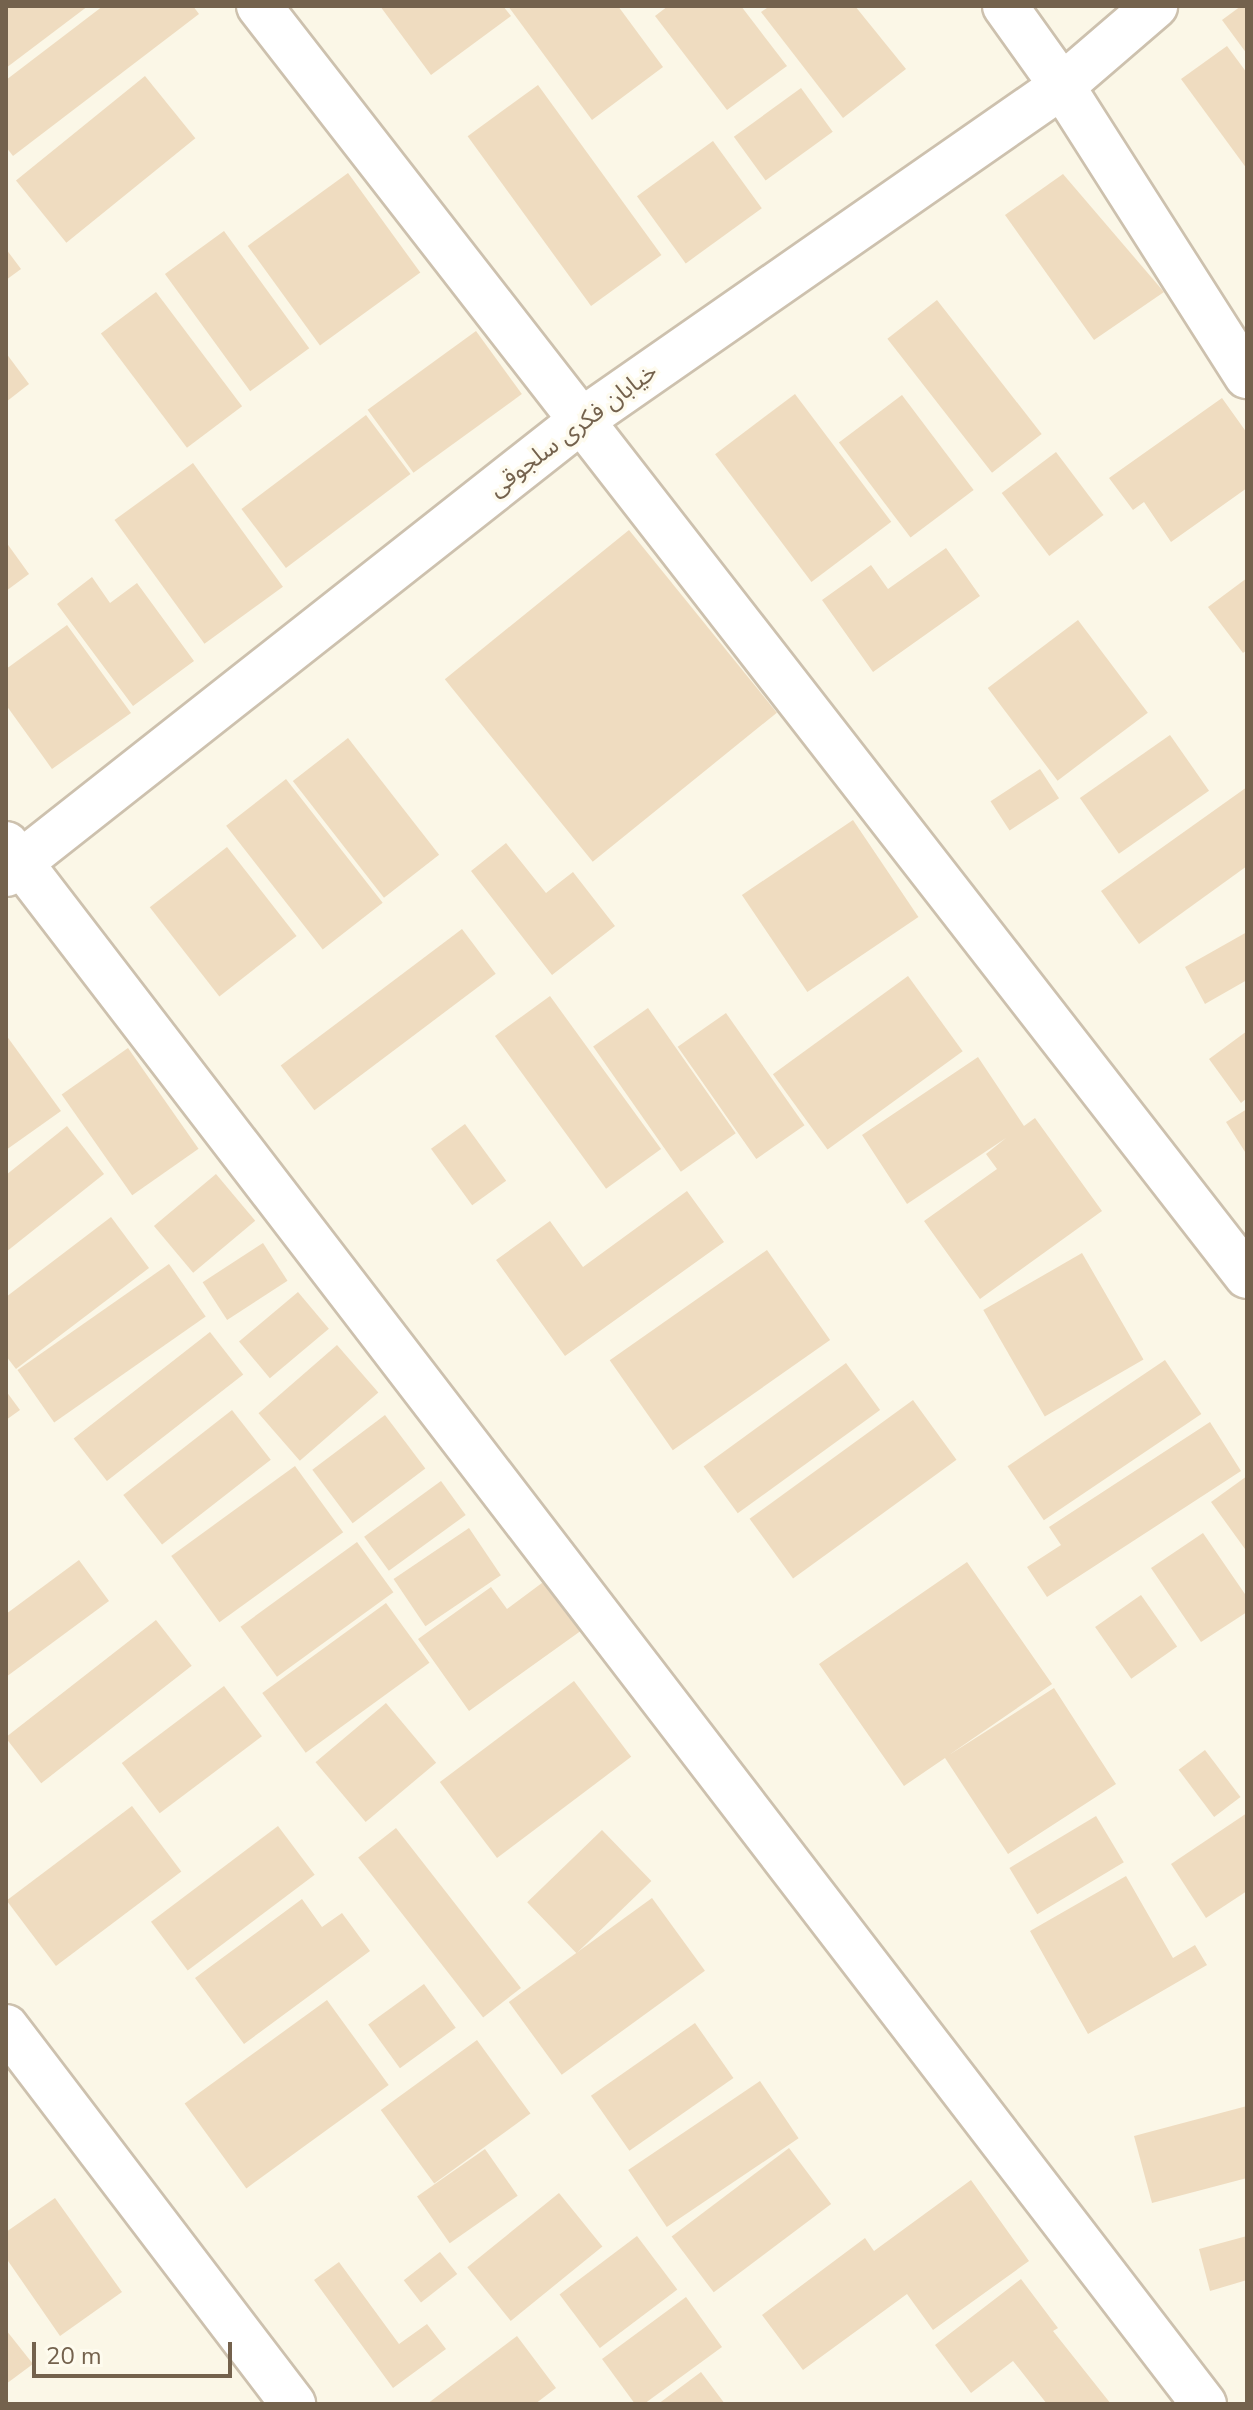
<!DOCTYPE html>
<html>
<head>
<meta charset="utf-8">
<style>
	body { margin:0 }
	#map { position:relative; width:1253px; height:2410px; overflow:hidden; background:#fbf7e7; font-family:"Nunito Sans","Noto Sans Arabic",sans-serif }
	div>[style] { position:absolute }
	.building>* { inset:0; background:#efdcc0; transform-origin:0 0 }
	.roads { filter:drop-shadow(2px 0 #cdc1ae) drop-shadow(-2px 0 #cdc1ae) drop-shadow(0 2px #cdc1ae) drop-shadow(0 -2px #cdc1ae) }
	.minor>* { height:44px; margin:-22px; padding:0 22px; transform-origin:22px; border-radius:22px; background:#fff }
	.tertiary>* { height:44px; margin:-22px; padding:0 22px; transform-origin:22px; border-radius:22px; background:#fff }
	span { translate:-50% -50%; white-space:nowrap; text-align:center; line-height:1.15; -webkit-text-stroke:7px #fefbee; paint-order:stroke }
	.street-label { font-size:24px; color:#74624d }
	.frame { position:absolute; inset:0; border:8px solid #74624d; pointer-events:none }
	.scale { position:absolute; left:32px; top:2342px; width:200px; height:36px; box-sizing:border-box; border:4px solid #74624d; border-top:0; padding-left:10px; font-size:24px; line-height:28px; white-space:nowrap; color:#74624d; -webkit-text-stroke:6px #fefbee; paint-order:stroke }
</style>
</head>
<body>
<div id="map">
	<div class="building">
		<div style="clip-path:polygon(6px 6px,88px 6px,6px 68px)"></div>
		<div style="clip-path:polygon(103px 6px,193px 6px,199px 14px,13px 156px,6px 147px,6px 80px)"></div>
		<div style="clip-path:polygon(380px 6px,503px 6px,511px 16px,431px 75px)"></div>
		<div style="clip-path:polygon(508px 6px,618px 6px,663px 67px,592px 120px)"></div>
		<div style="clip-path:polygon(668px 6px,741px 6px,787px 66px,727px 110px,655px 16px)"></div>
		<div style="clip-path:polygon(770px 6px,855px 6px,906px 69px,843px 118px,761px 12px)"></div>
		<div style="clip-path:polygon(1241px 6px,1247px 6px,1247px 54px,1222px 20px)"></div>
		<div style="clip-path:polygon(1227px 46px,1247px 73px,1247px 169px,1181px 79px)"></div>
		<div style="left:145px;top:76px;width:80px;height:166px;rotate:51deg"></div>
		<div style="left:538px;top:85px;width:210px;height:87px;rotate:54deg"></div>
		<div style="left:801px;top:88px;width:54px;height:83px;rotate:54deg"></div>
		<div style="left:713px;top:141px;width:83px;height:94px;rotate:54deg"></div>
		<div style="left:348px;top:173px;width:123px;height:124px;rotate:54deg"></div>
		<div style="clip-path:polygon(1063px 174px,1164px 292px,1094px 340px,1005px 215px)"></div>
		<div style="left:224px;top:231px;width:145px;height:73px;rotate:54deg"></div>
		<div style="clip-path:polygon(6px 249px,21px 269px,6px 280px)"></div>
		<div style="left:156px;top:292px;width:143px;height:69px;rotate:53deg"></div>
		<div style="left:937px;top:300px;width:170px;height:63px;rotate:52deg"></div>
		<div style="left:476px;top:331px;width:78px;height:134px;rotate:54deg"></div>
		<div style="clip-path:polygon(6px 353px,29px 384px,6px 402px)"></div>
		<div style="left:795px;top:394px;width:160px;height:100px;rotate:53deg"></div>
		<div style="left:902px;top:395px;width:119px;height:79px;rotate:53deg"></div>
		<div style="clip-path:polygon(1222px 398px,1247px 433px,1247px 488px,1171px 542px,1144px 502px,1133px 510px,1109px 478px)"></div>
		<div style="left:366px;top:415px;width:74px;height:156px;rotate:53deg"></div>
		<div style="left:1056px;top:452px;width:79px;height:68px;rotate:53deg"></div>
		<div style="left:193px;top:463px;width:153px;height:97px;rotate:54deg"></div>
		<div style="left:629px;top:530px;width:235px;height:237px;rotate:51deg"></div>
		<div style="clip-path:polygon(6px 542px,29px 574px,6px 591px)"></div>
		<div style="clip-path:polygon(946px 548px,980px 596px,873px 672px,822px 600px,871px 565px,888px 589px)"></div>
		<div style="clip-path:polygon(92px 577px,110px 603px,137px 583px,194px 661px,133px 706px,57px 604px)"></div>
		<div style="clip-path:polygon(1247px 578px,1247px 650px,1243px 653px,1208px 607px)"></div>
		<div style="left:1078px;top:620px;width:116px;height:113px;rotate:53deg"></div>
		<div style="clip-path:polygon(67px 625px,131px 713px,52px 769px,6px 705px,6px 669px)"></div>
		<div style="left:1170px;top:735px;width:68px;height:110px;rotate:55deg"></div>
		<div style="left:348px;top:738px;width:148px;height:70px;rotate:52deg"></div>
		<div style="left:1040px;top:769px;width:35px;height:59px;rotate:57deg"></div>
		<div style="left:286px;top:779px;width:157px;height:76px;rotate:52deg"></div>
		<div style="clip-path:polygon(1247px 787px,1247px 866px,1139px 944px,1101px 891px)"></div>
		<div style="left:853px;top:820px;width:117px;height:134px;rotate:56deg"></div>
		<div style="clip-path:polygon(506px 843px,546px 893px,573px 872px,615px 926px,552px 975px,471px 871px)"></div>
		<div style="left:227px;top:847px;width:113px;height:98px;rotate:52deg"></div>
		<div style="left:462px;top:929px;width:56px;height:227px;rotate:53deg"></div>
		<div style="clip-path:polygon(1247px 932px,1247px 980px,1205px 1004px,1185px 967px)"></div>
		<div style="left:908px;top:976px;width:93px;height:167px;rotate:54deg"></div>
		<div style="left:550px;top:996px;width:189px;height:68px;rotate:54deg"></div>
		<div style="left:648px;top:1008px;width:153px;height:67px;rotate:55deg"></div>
		<div style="left:726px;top:1013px;width:137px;height:59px;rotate:55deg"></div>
		<div style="clip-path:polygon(1247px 1031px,1247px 1098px,1241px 1103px,1209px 1059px)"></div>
		<div style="clip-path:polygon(6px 1035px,61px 1111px,6px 1150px)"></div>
		<div style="left:128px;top:1048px;width:123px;height:81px;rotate:55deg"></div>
		<div style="clip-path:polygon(978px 1057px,1024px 1126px,1035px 1118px,1102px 1211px,980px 1299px,924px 1221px,997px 1169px,986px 1154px,1006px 1138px,907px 1204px,862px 1135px)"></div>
		<div style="clip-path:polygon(1247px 1109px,1247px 1155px,1226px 1122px)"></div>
		<div style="left:465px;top:1124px;width:70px;height:42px;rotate:54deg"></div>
		<div style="clip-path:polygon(67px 1126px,104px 1174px,6px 1252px,6px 1175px)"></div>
		<div style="left:216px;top:1174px;width:61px;height:81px;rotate:50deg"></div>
		<div style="clip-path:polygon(687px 1191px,724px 1242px,565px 1356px,496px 1260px,550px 1221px,583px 1267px)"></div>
		<div style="clip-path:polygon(111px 1217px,149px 1268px,16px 1369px,6px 1356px,6px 1297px)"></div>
		<div style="left:263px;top:1243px;width:45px;height:72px;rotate:57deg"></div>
		<div style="left:767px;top:1250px;width:110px;height:192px;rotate:55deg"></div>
		<div style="left:1082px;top:1253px;width:123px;height:114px;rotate:60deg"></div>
		<div style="left:169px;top:1264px;width:64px;height:185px;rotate:55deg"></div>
		<div style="left:298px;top:1292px;width:48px;height:77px;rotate:50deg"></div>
		<div style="left:210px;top:1332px;width:54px;height:173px;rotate:52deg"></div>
		<div style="left:337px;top:1345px;width:63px;height:104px;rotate:49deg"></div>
		<div style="left:1165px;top:1360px;width:65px;height:190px;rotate:56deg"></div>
		<div style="left:846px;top:1363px;width:58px;height:176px;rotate:54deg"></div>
		<div style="clip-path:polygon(6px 1391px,20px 1410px,6px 1420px)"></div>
		<div style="left:913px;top:1400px;width:74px;height:202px;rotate:54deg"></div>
		<div style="left:232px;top:1410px;width:63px;height:138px;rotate:52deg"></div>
		<div style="left:385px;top:1415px;width:67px;height:91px;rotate:53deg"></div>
		<div style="clip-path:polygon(1210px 1422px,1241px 1471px,1047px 1597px,1027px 1567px,1061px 1545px,1049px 1527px)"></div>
		<div style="left:295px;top:1466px;width:82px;height:153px;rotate:54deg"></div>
		<div style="clip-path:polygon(1247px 1476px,1247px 1547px,1245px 1549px,1211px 1502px)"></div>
		<div style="left:441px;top:1481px;width:42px;height:95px;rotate:54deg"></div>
		<div style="left:469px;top:1528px;width:57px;height:91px;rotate:56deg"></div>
		<div style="clip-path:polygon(1203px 1533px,1247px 1597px,1247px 1612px,1201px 1642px,1151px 1568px)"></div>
		<div style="left:357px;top:1542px;width:62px;height:144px;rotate:54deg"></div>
		<div style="clip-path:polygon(79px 1560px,109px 1601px,6px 1677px,6px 1614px)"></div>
		<div style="clip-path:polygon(967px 1562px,1052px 1684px,949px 1755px,1054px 1688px,1116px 1784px,1008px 1854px,945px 1758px,904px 1786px,819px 1664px)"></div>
		<div style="clip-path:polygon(546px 1580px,582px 1630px,469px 1711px,418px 1639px,491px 1587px,507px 1609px)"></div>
		<div style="left:1141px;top:1595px;width:63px;height:56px;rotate:55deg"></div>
		<div style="left:386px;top:1603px;width:74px;height:153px;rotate:54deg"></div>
		<div style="left:156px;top:1620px;width:58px;height:191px;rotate:52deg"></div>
		<div style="left:574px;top:1681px;width:95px;height:168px;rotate:53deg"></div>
		<div style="left:224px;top:1686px;width:63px;height:128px;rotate:53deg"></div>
		<div style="left:386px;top:1703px;width:78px;height:92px;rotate:50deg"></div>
		<div style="left:1205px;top:1750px;width:59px;height:33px;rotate:53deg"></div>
		<div style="left:132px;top:1806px;width:82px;height:157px;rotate:53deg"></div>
		<div style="clip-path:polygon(1247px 1813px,1247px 1891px,1206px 1918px,1171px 1864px)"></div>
		<div style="left:1096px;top:1816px;width:54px;height:101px;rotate:59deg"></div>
		<div style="left:278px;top:1826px;width:61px;height:159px;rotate:53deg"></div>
		<div style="left:396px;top:1828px;width:203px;height:48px;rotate:52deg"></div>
		<div style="left:602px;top:1830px;width:71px;height:104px;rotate:46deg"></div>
		<div style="clip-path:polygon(1126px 1876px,1173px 1958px,1195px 1945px,1207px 1965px,1088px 2034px,1030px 1931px)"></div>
		<div style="left:652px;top:1898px;width:90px;height:177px;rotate:54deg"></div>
		<div style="clip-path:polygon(302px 1899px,322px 1927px,342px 1913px,370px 1951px,244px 2044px,195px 1978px)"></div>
		<div style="left:424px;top:1984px;width:54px;height:69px;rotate:54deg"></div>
		<div style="left:327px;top:2000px;width:105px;height:176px;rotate:54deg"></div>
		<div style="left:695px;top:2023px;width:67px;height:127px;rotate:55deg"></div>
		<div style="left:477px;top:2040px;width:91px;height:119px;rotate:54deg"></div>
		<div style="left:760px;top:2081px;width:69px;height:159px;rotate:56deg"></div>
		<div style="clip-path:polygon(1247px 2106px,1247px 2178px,1152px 2203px,1134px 2136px)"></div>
		<div style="left:789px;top:2148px;width:70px;height:147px;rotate:53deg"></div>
		<div style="left:485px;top:2149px;width:57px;height:83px;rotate:55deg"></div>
		<div style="clip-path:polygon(971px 2180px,1029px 2261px,933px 2330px,907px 2294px,803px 2370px,762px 2315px,865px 2238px,874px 2251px)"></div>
		<div style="left:559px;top:2193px;width:69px;height:118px;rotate:51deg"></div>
		<div style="clip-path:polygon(55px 2198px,122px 2292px,60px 2336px,6px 2258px,6px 2232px)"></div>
		<div style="left:637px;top:2236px;width:67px;height:97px;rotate:53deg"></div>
		<div style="clip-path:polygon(1247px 2236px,1247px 2280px,1210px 2291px,1199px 2249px)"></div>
		<div style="left:440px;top:2252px;width:28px;height:46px;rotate:52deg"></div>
		<div style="clip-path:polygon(339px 2262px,399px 2344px,427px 2324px,446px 2349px,393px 2388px,314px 2280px)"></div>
		<div style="clip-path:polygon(1021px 2279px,1058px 2328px,1053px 2331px,1111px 2404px,1047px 2404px,1013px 2361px,971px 2393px,935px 2345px)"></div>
		<div style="clip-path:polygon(686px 2297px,722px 2347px,644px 2404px,635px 2404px,602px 2359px)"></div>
		<div style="clip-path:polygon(6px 2330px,33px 2364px,6px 2384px)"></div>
		<div style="clip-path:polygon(517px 2336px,556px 2388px,535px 2404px,427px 2404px)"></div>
		<div style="clip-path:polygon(701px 2372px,725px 2404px,658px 2404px)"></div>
	</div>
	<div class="roads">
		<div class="minor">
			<div style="left:259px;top:6px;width:1609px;rotate:52.12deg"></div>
			<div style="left:1062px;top:86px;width:344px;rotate:57.5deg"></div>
			<div style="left:6px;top:844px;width:1967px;rotate:52.48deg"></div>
			<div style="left:6px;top:2027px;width:474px;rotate:52.7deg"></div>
		</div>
		<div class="tertiary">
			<div style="left:1005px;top:6px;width:98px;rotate:54.5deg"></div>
			<div style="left:6px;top:874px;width:733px;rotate:-38.24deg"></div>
			<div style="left:582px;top:420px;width:585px;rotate:-34.83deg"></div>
			<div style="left:1062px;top:86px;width:123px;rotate:-40.7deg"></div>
		</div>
	</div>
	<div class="street-label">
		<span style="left:573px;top:430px;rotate:-37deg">خیابان فکری سلجوقی</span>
	</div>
	<div class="frame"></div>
	<div class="scale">20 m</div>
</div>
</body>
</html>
